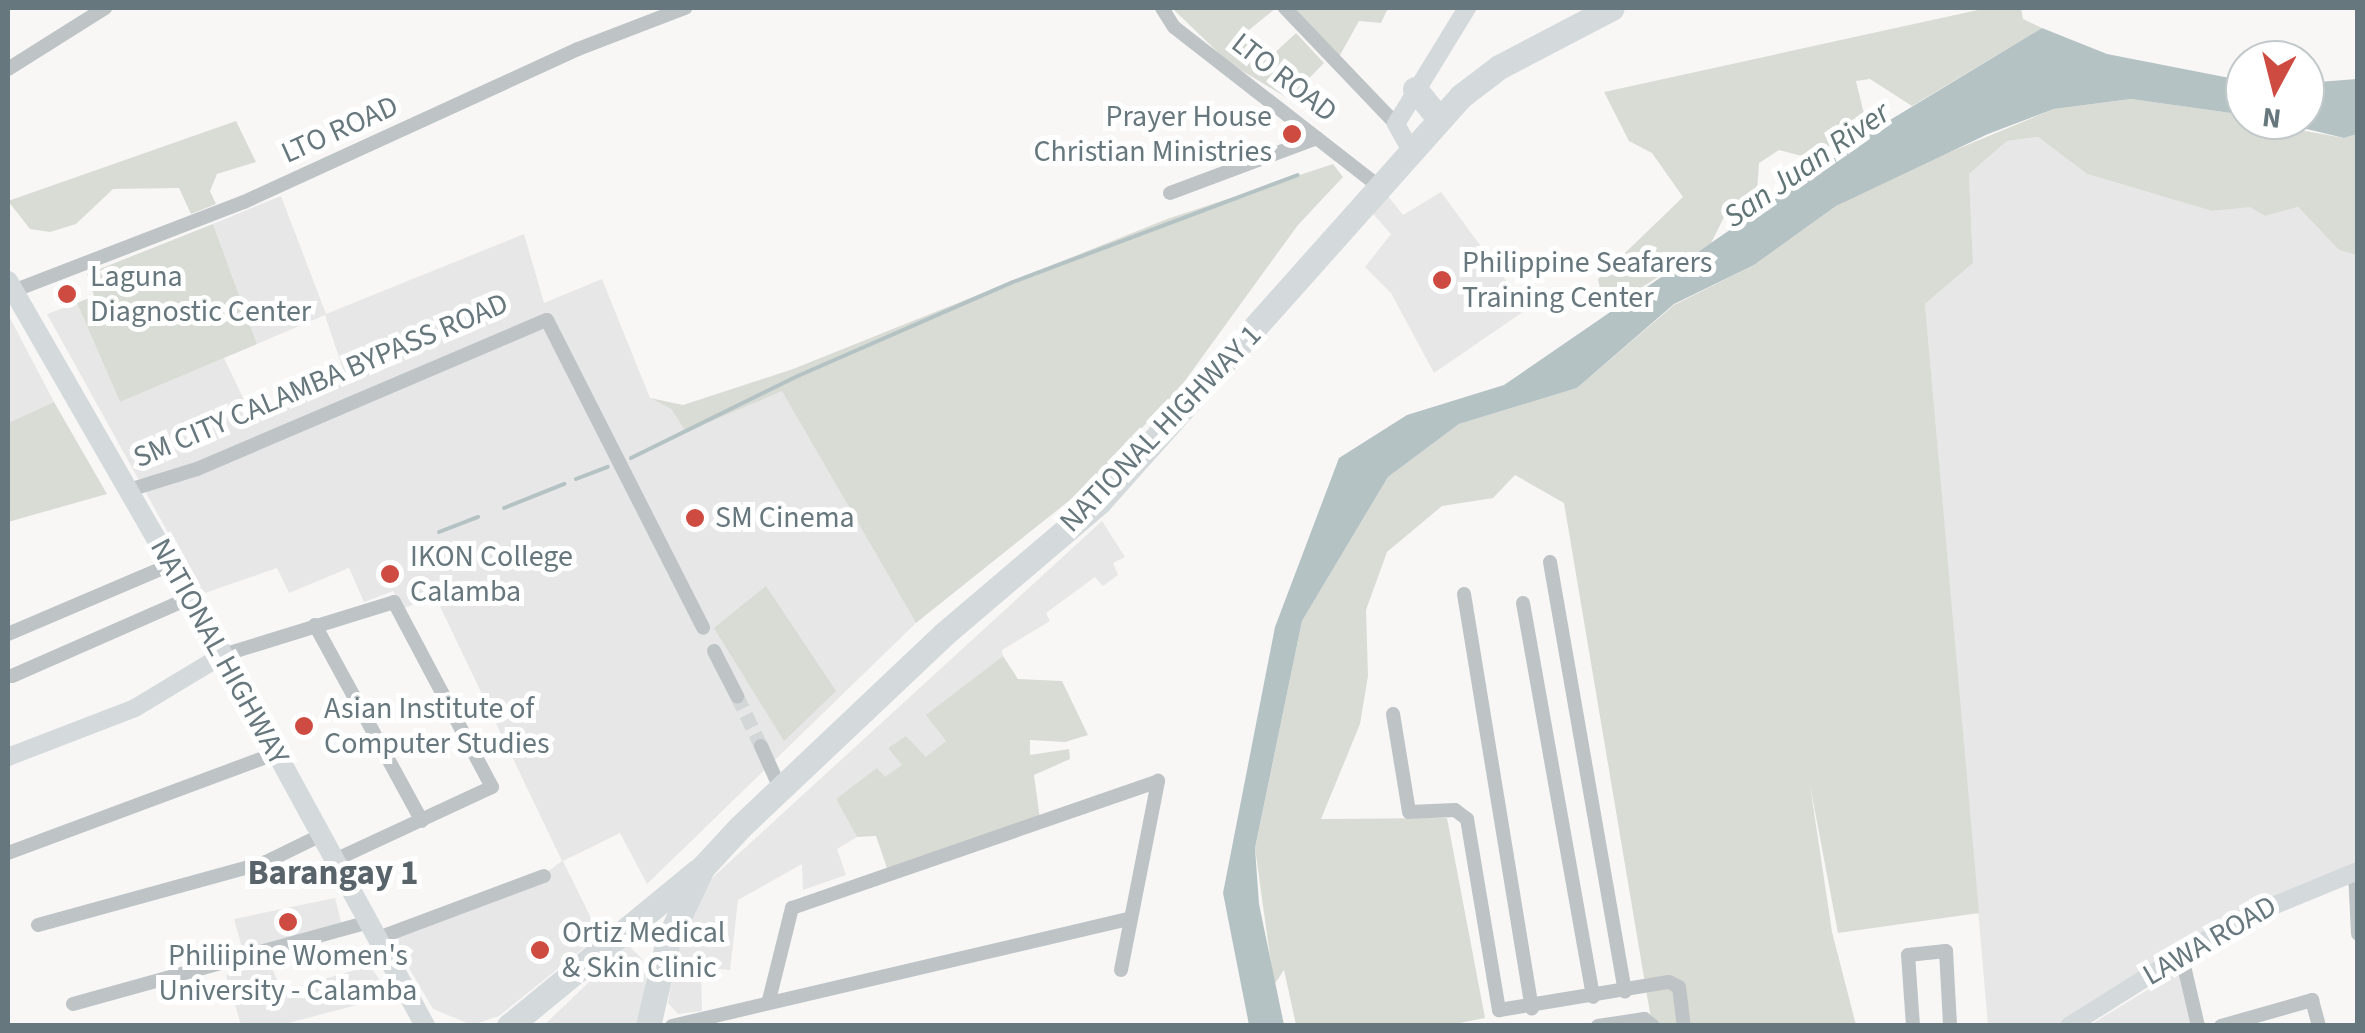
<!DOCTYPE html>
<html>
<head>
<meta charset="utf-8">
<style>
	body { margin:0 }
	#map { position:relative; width:2365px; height:1033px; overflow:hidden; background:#f8f7f6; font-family:"Source Sans 3",sans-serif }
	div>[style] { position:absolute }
	.built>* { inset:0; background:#e6e7e6 }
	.green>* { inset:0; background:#d9dcd5 }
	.water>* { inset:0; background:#b5c2c4 }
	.stream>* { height:4px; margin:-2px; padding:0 2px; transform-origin:2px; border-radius:2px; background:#b5c2c4 }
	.street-tunnel>* { height:14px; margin-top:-7px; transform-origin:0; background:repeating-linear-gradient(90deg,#d4d7d8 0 14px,transparent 0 21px) }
	.street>* { height:14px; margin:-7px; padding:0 7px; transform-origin:7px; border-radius:7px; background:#bec3c5 }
	.secondary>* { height:18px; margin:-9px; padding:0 9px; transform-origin:9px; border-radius:9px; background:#d4d9db }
	.primary>* { height:20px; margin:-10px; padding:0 10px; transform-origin:10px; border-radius:10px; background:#d4d9db }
	.highway>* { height:25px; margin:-12.5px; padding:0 12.5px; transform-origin:12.5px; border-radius:12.5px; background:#d4d9db }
	.dots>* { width:28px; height:28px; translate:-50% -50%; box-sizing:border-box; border:5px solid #fff; border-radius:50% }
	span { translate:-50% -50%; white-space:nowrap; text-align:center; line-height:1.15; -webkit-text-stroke:10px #fff; paint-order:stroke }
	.street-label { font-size:30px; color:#66777d }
	.poi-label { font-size:30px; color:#66777d }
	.right { translate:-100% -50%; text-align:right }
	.left { translate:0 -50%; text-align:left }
	.water-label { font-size:32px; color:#617577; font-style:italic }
	.quarter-label { font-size:35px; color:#586469; font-weight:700 }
	.frame { position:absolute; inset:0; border:10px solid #66777d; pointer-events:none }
	.north { position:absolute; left:2225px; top:40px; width:100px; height:100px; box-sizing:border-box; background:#fff; border:2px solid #c2c9cb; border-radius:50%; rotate:187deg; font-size:28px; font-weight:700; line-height:40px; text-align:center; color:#66777d }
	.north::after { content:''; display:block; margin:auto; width:35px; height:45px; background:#cd4b40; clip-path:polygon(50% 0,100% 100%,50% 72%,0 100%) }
</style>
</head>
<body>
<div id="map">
	<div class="built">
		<div style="clip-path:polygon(2038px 137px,2087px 174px,2212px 211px,2250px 206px,2265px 216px,2298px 207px,2339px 250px,2357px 255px,2357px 866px,2206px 929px,2064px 1025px,1988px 1025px,1925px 304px,1973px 263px,1969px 174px,2007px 141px)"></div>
		<div style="clip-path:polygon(1441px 192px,1527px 309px,1434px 373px,1391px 293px,1365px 267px,1391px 234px,1373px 214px,1388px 196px,1403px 215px)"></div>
		<div style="clip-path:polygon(281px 196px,326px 314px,524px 234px,544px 303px,602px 279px,650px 398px,671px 409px,686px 432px,782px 390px,916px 623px,647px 884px,620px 833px,563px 861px,591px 918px,610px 927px,499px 1016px,472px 1025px,433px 1009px,388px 932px,543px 875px,562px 861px,435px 596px,402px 609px,393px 591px,364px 602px,349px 568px,289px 593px,277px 568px,202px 594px,47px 314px,77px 303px,120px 402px,224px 358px,255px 423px,347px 381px,325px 315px,257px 344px,213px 224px)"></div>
		<div style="clip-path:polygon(10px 318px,54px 402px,8px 423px,8px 319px)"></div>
		<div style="clip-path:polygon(1102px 521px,1125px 557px,1113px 563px,1118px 575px,1103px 586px,1095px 577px,1046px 613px,1050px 621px,1002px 650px,1003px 656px,927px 715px,946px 741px,926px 758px,906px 736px,888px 748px,903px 765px,885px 778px,877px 769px,836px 799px,857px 837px,837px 849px,846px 875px,803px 890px,802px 864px,738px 900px,730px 970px,701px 967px,702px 1011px,678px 1014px,668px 1003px,683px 923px,700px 889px)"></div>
		<div style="clip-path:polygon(335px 898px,342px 925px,243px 951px,234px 919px)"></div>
		<div style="clip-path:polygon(628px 945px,642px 959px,646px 978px,641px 1025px,543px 1026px)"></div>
		<div style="clip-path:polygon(270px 964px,282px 991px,370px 966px,391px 996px,281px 1025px,241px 1025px,226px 975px)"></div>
		<div style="clip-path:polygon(2180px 970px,2192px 1025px,2090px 1025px)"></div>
	</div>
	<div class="green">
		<div style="clip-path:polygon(1172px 8px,1388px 8px,1381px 23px,1359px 21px,1339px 57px,1276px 8px,1244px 34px,1268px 59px,1296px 33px,1324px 63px,1289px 99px,1229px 63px)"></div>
		<div style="clip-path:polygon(1987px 8px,2021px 8px,2023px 19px,2042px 28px,1912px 106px,1870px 79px,1856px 81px,1865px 118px,1844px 129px,1817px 160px,1779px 150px,1759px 163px,1757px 192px,1727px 211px,1711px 243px,1605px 311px,1598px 279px,1683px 197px,1652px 153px,1629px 141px,1604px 92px)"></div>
		<div style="clip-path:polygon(2131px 99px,2245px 115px,2245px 120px,2344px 138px,2357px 134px,2357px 255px,2339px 250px,2298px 207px,2265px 216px,2250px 207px,2212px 211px,2087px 174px,2038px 137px,2007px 141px,1969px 174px,1973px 263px,1925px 304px,1979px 913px,1838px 933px,1810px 785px,1832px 932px,1856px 1025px,1652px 1025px,1564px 503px,1515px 475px,1493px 498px,1442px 506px,1387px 552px,1366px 610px,1368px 676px,1360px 724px,1321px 819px,1447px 818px,1485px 1018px,1444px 1026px,1296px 1025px,1284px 970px,1274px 985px,1255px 848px,1302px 621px,1388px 477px,1459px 424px,1577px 388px,1674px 305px,1754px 265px,1836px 206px,1897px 174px,2054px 109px)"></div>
		<div style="clip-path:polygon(236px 121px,256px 162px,217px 174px,210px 191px,216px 204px,191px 214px,179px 188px,113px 189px,76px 224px,50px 232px,30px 229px,8px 201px)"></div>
		<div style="clip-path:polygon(1333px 164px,1343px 177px,1298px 225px,1179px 389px,1085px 488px,916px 623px,782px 391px,686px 432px,671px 409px,650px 398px,683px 405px,793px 369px,1167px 219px)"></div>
		<div style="clip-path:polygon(213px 224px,257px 344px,120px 402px,77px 303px,94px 296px,87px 274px)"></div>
		<div style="clip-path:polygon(54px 402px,107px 494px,8px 522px,8px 423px)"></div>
		<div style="clip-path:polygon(766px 586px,836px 691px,784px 741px,714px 628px)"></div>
		<div style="clip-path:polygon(1003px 656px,1018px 679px,1062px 681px,1088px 735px,1065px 742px,1030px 740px,1030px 755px,1069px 749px,1070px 759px,1034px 775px,1040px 819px,888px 871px,876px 836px,857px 837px,836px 799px,877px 768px,885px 777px,902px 765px,888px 748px,906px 736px,926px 757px,946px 741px,926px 715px)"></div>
	</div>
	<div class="water">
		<div style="clip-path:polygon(2042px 28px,2107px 54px,2245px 81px,2245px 115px,2131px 99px,2054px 109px,1988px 134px,1836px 206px,1754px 265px,1674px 304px,1577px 388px,1459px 424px,1388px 477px,1302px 621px,1255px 848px,1259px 904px,1284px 1025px,1249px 1025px,1223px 893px,1275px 627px,1339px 458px,1407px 415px,1504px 385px,1890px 120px)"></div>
		<div style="clip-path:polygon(2357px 79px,2357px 134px,2344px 138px,2270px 120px,2305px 120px,2305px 83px)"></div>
	</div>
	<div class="stream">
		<div style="left:631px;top:458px;width:188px;rotate:-26.2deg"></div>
		<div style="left:800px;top:375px;width:232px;rotate:-23.6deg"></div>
		<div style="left:1013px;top:282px;width:304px;rotate:-20.6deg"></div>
		<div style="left:576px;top:479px;width:34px;rotate:-21deg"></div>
		<div style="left:504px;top:508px;width:65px;rotate:-21.8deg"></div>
		<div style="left:439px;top:532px;width:42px;rotate:-21deg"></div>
	</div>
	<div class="street-tunnel">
		<div style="left:737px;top:696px;width:55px;rotate:64.4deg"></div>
	</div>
	<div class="street">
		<div style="left:1162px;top:8px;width:22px;rotate:58deg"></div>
		<div style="left:1174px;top:27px;width:259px;rotate:37.9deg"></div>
		<div style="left:1285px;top:8px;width:161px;rotate:46.3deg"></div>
		<div style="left:8px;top:69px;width:115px;rotate:-32.2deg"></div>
		<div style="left:1170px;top:193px;width:157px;rotate:-20.5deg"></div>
		<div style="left:13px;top:291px;width:248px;rotate:-21.1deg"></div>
		<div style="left:244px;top:202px;width:367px;rotate:-24.6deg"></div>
		<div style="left:578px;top:49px;width:115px;rotate:-21deg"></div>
		<div style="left:129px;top:490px;width:71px;rotate:-17.2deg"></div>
		<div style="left:197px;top:469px;width:380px;rotate:-23.1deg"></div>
		<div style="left:547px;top:320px;width:345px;rotate:63.1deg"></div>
		<div style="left:1550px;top:562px;width:436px;rotate:80.1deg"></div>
		<div style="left:1464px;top:594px;width:420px;rotate:80.7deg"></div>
		<div style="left:1523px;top:603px;width:400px;rotate:79.9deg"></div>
		<div style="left:315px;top:625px;width:223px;rotate:61.4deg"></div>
		<div style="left:8px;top:634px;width:176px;rotate:-23.1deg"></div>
		<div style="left:714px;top:651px;width:51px;rotate:62.9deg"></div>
		<div style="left:223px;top:655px;width:179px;rotate:-17.2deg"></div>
		<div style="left:394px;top:602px;width:209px;rotate:62.1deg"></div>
		<div style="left:492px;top:787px;width:173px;rotate:155.1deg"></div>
		<div style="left:12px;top:676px;width:194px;rotate:-23.7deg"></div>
		<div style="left:1393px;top:714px;width:99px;rotate:80.7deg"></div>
		<div style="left:1409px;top:812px;width:46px;rotate:-2.5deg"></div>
		<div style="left:1455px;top:810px;width:15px;rotate:37deg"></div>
		<div style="left:1467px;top:819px;width:194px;rotate:80.5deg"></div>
		<div style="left:1499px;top:1010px;width:172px;rotate:-9.4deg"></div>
		<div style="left:1669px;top:982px;width:11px;rotate:27deg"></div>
		<div style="left:1679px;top:987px;width:39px;rotate:83deg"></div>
		<div style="left:761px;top:746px;width:46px;rotate:65.7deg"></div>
		<div style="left:8px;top:853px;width:287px;rotate:-20.4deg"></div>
		<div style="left:2355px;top:872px;width:62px;rotate:87.2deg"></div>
		<div style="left:38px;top:925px;width:237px;rotate:-15.4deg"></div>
		<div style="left:266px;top:862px;width:61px;rotate:-26.1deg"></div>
		<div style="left:378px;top:938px;width:177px;rotate:-20.5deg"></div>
		<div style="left:2181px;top:953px;width:75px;rotate:76.9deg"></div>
		<div style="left:1121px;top:970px;width:193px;rotate:-78.9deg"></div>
		<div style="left:769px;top:1000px;width:95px;rotate:-76deg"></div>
		<div style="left:792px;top:908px;width:387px;rotate:-19.1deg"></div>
		<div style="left:73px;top:1004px;width:306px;rotate:-15.5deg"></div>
		<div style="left:672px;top:1026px;width:469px;rotate:-13.2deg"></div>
		<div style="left:1598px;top:1026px;width:47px;rotate:-8.7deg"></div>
		<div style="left:1644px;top:1019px;width:11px;rotate:38deg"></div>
		<div style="left:1913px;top:1026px;width:71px;rotate:-94deg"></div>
		<div style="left:1908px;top:955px;width:38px;rotate:-6deg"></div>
		<div style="left:1946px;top:951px;width:75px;rotate:86.9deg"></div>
		<div style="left:2221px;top:1026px;width:95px;rotate:-15.9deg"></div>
		<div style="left:2312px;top:1000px;width:27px;rotate:75deg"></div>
	</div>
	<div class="secondary">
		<div style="left:1411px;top:151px;width:31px;rotate:-119deg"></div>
		<div style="left:1396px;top:124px;width:136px;rotate:-58.5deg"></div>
		<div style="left:8px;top:757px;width:136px;rotate:-21.1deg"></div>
		<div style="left:135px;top:708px;width:103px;rotate:-31.1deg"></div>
		<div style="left:2069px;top:1026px;width:197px;rotate:-32.2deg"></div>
		<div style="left:2236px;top:921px;width:132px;rotate:-22.3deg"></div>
	</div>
	<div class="primary">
		<div style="left:8px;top:281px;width:431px;rotate:60.1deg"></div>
		<div style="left:223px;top:655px;width:422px;rotate:61.4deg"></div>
	</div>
	<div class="highway">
		<div style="left:1415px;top:89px;width:38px;rotate:51deg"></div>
		<div style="left:509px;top:1026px;width:244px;rotate:-39.4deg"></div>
		<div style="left:648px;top:1026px;width:88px;rotate:-76.9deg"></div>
		<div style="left:668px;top:940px;width:80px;rotate:-64.7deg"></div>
		<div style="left:702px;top:868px;width:56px;rotate:-47.2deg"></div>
		<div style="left:740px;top:827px;width:281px;rotate:-43.4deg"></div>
		<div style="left:944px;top:634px;width:204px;rotate:-40.4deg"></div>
		<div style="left:1099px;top:502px;width:544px;rotate:-48.28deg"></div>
		<div style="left:1461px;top:96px;width:48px;rotate:-37.3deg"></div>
		<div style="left:1499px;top:67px;width:127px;rotate:-27.6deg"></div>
	</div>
	<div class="dots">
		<div style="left:1292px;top:134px;background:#cd4b40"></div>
		<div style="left:1442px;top:280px;background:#cd4b40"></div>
		<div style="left:67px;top:294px;background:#cd4b40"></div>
		<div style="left:695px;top:518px;background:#cd4b40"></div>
		<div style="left:390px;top:574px;background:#cd4b40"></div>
		<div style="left:304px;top:726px;background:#cd4b40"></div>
		<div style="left:288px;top:922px;background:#cd4b40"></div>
		<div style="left:540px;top:950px;background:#cd4b40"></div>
	</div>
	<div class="street-label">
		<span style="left:1284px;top:78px;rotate:38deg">LTO ROAD</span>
		<span style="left:340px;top:130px;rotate:-24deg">LTO ROAD</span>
		<span style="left:321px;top:381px;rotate:-23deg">SM CITY CALAMBA BYPASS ROAD</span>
		<span style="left:1161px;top:429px;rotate:-46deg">NATIONAL HIGHWAY 1</span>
		<span style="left:219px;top:652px;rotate:61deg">NATIONAL HIGHWAY</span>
		<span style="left:2210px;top:941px;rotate:-30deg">LAWA ROAD</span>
	</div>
	<div class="poi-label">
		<span class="right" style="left:1272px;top:134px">Prayer House<br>Christian Ministries</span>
		<span class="left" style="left:1462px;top:280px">Philippine Seafarers<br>Training Center</span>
		<span class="left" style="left:90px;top:294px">Laguna<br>Diagnostic Center</span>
		<span class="left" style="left:715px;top:518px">SM Cinema</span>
		<span class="left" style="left:410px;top:574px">IKON College<br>Calamba</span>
		<span class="left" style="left:324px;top:726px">Asian Institute of<br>Computer Studies</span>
		<span class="left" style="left:562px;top:950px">Ortiz Medical<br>&amp; Skin Clinic</span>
		<span style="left:288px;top:973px">Philiipine Women's<br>University - Calamba</span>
	</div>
	<div class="water-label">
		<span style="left:1807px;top:165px;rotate:-35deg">San Juan River</span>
	</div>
	<div class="quarter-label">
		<span style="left:333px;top:873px">Barangay 1</span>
	</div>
	<div class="frame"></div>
	<div class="north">N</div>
</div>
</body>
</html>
